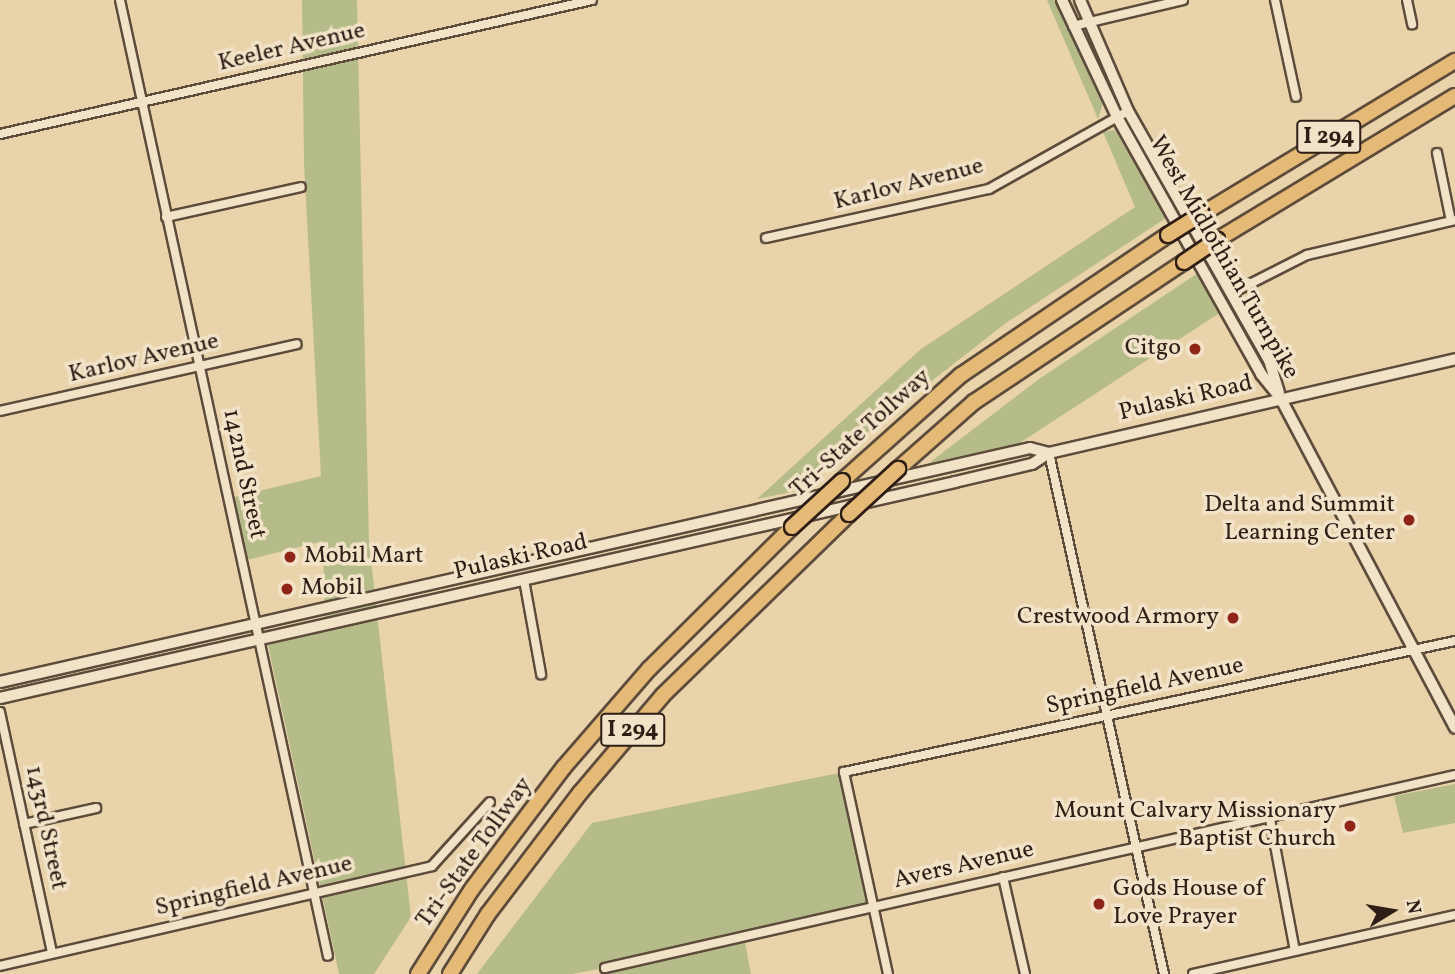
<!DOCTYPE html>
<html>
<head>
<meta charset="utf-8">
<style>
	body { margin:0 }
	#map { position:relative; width:1455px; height:974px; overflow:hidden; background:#e9d3ab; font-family:Vollkorn,serif }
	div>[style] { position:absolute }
	.green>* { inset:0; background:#b6bc89 }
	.roads { filter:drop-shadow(2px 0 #5d4b3b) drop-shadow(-2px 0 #5d4b3b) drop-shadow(0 2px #5d4b3b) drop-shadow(0 -2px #5d4b3b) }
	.minor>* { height:8px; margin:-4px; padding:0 4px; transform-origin:4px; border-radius:4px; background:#f1e2c8 }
	.secondary>* { height:10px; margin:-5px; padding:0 5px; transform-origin:5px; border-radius:5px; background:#f1e2c8 }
	.motorway>* { height:14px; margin:-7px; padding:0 7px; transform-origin:7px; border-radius:7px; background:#e4ba76 }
	.bridges { filter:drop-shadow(2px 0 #2e1e16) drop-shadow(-2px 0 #2e1e16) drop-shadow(0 2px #2e1e16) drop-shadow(0 -2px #2e1e16) }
	.motorway-bridge>* { height:14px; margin:-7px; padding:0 7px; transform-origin:7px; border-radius:7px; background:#e4ba76 }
	.dots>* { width:19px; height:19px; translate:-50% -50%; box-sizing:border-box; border:4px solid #f1e2c8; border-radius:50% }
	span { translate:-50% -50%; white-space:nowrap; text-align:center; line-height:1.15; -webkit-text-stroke:7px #f1e2c8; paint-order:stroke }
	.shield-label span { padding:2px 5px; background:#f1e2c8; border:2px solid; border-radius:5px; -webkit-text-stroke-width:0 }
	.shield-label { font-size:23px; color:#2e1e16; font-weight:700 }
	.street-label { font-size:24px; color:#2e1e16 }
	.poi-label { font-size:24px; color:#2e1e16 }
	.right { translate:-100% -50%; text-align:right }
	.left { translate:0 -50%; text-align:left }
	.north { position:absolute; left:1357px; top:876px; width:70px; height:70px; -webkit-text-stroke:5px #f1e2c8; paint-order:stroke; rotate:79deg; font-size:19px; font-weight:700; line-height:28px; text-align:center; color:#2e1e16 }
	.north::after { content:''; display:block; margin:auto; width:24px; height:32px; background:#2e1e16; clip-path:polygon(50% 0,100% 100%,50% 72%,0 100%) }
</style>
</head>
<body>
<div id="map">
	<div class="green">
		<div style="clip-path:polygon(302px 0,357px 0,369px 542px,411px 917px,374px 974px,339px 974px,268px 645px,325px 631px,323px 541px,247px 560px,234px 497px,321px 476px,304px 165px)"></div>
		<div style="clip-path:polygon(1047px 0,1056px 0,1103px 103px,1098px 119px)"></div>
		<div style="clip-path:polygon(1115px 130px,1166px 218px,1006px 323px,888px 415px,801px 490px,757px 499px,921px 349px,1135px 207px,1103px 132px)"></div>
		<div style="clip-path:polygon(1198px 273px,1221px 312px,1018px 444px,929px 463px,1039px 379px)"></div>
		<div style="clip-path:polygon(844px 772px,873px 907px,744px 937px,751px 974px,607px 974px,605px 968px,572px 974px,477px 974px,592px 823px)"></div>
		<div style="clip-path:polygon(1455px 784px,1455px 823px,1403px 833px,1394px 796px)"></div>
	</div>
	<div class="roads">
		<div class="minor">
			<div style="left:120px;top:0;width:978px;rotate:77.73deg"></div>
			<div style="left:1275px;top:0;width:99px;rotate:77.8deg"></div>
			<div style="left:1407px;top:0;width:25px;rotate:78deg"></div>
			<div style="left:1073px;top:26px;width:113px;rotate:-13.3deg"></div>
			<div style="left:0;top:134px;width:607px;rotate:-12.75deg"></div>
			<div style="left:1437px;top:153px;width:69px;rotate:78.4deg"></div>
			<div style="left:166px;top:217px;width:138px;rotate:-12.5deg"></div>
			<div style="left:766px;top:238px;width:228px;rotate:-12.4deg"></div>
			<div style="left:989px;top:189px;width:159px;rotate:-29.3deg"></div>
			<div style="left:1232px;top:293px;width:84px;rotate:-26.9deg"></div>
			<div style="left:1307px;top:255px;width:152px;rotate:-13.3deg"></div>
			<div style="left:0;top:411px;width:304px;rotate:-12.7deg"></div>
			<div style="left:1049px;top:453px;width:534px;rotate:77.55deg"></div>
			<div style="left:524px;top:580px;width:96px;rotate:79.7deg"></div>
			<div style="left:0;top:712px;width:246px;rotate:77.8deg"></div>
			<div style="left:1270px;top:819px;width:134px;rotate:79.3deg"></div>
			<div style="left:24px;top:824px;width:74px;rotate:-12.5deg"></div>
			<div style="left:1003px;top:877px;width:99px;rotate:77.2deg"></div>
			<div style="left:0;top:966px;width:443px;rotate:-13deg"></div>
			<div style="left:432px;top:866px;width:86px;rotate:-47.8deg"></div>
			<div style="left:605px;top:968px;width:872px;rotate:-12.79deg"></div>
			<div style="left:888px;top:974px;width:207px;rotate:-102.3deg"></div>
			<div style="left:844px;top:772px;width:625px;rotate:-12.1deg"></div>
			<div style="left:1193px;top:974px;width:269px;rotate:-12.7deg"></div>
		</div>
		<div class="secondary">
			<div style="left:1062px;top:0;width:129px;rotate:64.8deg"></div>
			<div style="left:1117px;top:117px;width:295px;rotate:60.7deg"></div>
			<div style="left:1261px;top:374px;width:32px;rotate:51deg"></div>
			<div style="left:1281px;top:399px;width:372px;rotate:62.1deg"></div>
			<div style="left:1080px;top:0;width:121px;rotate:66.6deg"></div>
			<div style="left:1128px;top:111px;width:286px;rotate:60.5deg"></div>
			<div style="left:1269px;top:360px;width:34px;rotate:73deg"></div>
			<div style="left:0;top:682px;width:1056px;rotate:-12.8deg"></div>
			<div style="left:1030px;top:448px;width:20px;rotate:15deg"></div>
			<div style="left:0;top:698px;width:979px;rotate:-12.74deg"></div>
			<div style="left:955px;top:482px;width:79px;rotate:-13.2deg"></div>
			<div style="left:1032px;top:464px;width:20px;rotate:-33deg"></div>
			<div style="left:1049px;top:453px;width:417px;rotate:-13deg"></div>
		</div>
		<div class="motorway">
			<div style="left:1202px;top:214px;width:296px;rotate:-31.2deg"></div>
			<div style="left:1217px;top:240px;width:278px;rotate:-31.2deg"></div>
			<div style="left:898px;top:469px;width:101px;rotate:-41.4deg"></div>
			<div style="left:974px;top:402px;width:252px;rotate:-33.7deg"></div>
			<div style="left:842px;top:481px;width:159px;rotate:-41.7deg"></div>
			<div style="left:961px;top:375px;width:250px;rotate:-34.1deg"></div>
			<div style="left:418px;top:974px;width:101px;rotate:-57.6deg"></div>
			<div style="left:472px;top:889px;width:153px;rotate:-53deg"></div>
			<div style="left:564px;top:767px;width:130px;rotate:-49.1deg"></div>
			<div style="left:649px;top:669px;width:202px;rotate:-44.8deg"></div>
			<div style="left:450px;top:974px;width:71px;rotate:-57.7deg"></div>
			<div style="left:488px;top:914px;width:152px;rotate:-52.8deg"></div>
			<div style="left:580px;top:793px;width:128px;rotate:-49.7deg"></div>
			<div style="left:663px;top:695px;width:260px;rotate:-44.2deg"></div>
		</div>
	</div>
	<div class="bridges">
		<div class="motorway-bridge">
			<div style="left:1168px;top:235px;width:40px;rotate:-32deg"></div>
			<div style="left:1184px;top:262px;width:40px;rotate:-34deg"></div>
			<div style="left:849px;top:514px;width:67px;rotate:-42.6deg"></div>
			<div style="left:792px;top:527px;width:68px;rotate:-42.6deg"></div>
		</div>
	</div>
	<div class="dots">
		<div style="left:1195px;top:349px;background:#8f2418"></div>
		<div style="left:1409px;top:520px;background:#8f2418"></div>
		<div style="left:290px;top:557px;background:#8f2418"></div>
		<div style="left:287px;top:589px;background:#8f2418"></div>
		<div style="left:1233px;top:618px;background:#8f2418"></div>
		<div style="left:1350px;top:826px;background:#8f2418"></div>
		<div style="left:1099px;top:904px;background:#8f2418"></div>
	</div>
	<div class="shield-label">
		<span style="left:1329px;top:137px">I 294</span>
		<span style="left:633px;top:730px">I 294</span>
	</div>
	<div class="street-label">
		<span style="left:292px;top:48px;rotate:-13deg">Keeler Avenue</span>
		<span style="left:909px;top:185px;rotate:-14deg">Karlov Avenue</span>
		<span style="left:1223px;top:258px;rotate:60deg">West Midlothian Turnpike</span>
		<span style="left:144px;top:359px;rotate:-13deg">Karlov Avenue</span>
		<span style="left:1186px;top:399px;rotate:-13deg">Pulaski Road</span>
		<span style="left:861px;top:434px;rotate:-42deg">Tri-State Tollway</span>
		<span style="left:243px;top:474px;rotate:78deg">142nd Street</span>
		<span style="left:521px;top:558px;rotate:-13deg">Pulaski Road</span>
		<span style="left:1145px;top:687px;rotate:-12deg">Springfield Avenue</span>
		<span style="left:45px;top:828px;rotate:78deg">143rd Street</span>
		<span style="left:475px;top:853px;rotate:-54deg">Tri-State Tollway</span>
		<span style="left:964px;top:866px;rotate:-13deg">Avers Avenue</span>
		<span style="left:254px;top:887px;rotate:-13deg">Springfield Avenue</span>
	</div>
	<div class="poi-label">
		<span class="right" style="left:1181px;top:349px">Citgo</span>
		<span class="right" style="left:1395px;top:520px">Delta and Summit<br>Learning Center</span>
		<span class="left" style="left:304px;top:557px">Mobil Mart</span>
		<span class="left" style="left:301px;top:589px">Mobil</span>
		<span class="right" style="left:1219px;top:618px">Crestwood Armory</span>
		<span class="right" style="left:1336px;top:826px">Mount Calvary Missionary<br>Baptist Church</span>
		<span class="left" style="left:1113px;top:904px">Gods House of<br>Love Prayer</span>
	</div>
	<div class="north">N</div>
</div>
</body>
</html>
